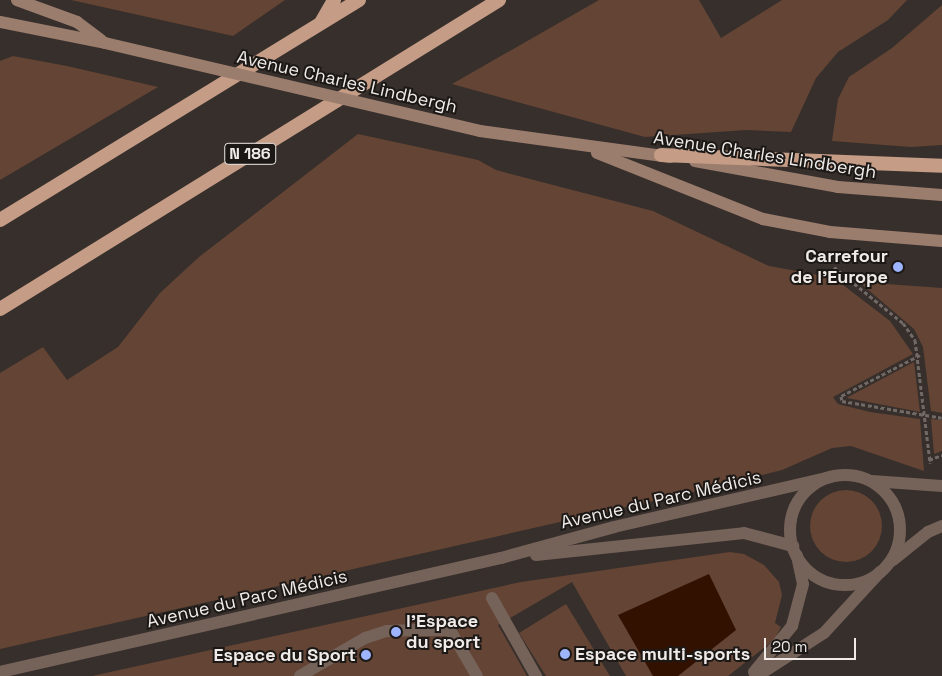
<!DOCTYPE html>
<html>
<head>
<meta charset="utf-8">
<style>
	body { margin:0 }
	#map { position:relative; width:942px; height:676px; overflow:hidden; background:#372f2b; font-family:"Space Grotesk",sans-serif }
	div>[style] { position:absolute }
	.green>* { inset:0; background:#644434 }
	.round { border-radius:50% }
	.water>* { inset:0; background:#310 }
	.path>* { height:3px; margin-top:-1.5px; transform-origin:0; background:repeating-linear-gradient(90deg,#706965 0 4px,transparent 0 6.5px) }
	.service>* { height:12px; margin:-6px; padding:0 6px; transform-origin:6px; border-radius:6px; background:#756259 }
	.minor>* { height:12px; margin:-6px; padding:0 6px; transform-origin:6px; border-radius:6px; background:#756259 }
	.tertiary>* { height:12px; margin:-6px; padding:0 6px; transform-origin:6px; border-radius:6px; background:#756259 }
	.tertiary>.ring { margin:-6px; padding:0; box-sizing:content-box; background:none; border:12px solid #756259; border-radius:50% }
	.secondary>* { height:12px; margin:-6px; padding:0 6px; transform-origin:6px; border-radius:6px; background:#9b7d6e }
	.trunk>* { height:14px; margin:-7px; padding:0 7px; transform-origin:7px; border-radius:7px; background:#c59c86 }
	.secondary-bridge>* { height:12px; margin:-6px; padding:0 6px; transform-origin:6px; border-radius:6px; background:#9b7d6e }
	.dots>* { width:14px; height:14px; translate:-50% -50%; box-sizing:border-box; border:2px solid #1b1816; border-radius:50% }
	span { translate:-50% -50%; white-space:nowrap; text-align:center; line-height:1.15; -webkit-text-stroke:4px #1b1816; paint-order:stroke }
	.shield-label span { padding:1px 4px; background:#1b1816; border:1px solid; border-radius:4px; -webkit-text-stroke-width:0 }
	.shield-label { font-size:16px; color:#f0ebe8; font-weight:700 }
	.street-label { font-size:18px; color:#f0ebe8 }
	.poi-label { font-size:18px; color:#f0ebe8; font-weight:700 }
	.right { translate:-100% -50%; text-align:right }
	.left { translate:0 -50%; text-align:left }
	.scale { position:absolute; left:764px; top:638px; width:92px; height:22px; box-sizing:border-box; border:2px solid #f0ebe8; border-top:0; padding-left:6px; font-size:15px; line-height:18px; white-space:nowrap; color:#f0ebe8; -webkit-text-stroke:4px #1b1816; paint-order:stroke }
</style>
</head>
<body>
<div id="map">
	<div class="green">
		<div style="clip-path:polygon(71px 0,285px 0,233px 36px)"></div>
		<div style="clip-path:polygon(599px 0,699px 0,721px 38px,782px 0,907px 0,888px 20px,838px 52px,816px 78px,791px 132px,746px 130px,645px 137px,452px 84px)"></div>
		<div style="clip-path:polygon(942px 5px,942px 145px,911px 147px,832px 141px,838px 99px,849px 77px,892px 48px)"></div>
		<div style="clip-path:polygon(13px 56px,67px 66px,158px 87px,0 180px,0 61px)"></div>
		<div style="clip-path:polygon(358px 134px,478px 160px,496px 170px,653px 211px,769px 266px,834px 278px,890px 321px,913px 354px,833px 397px,838px 404px,870px 412px,920px 419px,924px 471px,851px 446px,832px 448px,782px 470px,719px 486px,0 649px,0 373px,43px 347px,67px 380px,118px 347px,160px 293px,199px 257px)"></div>
		<div style="clip-path:polygon(859px 282px,942px 288px,942px 413px,931px 411px,923px 347px,914px 329px)"></div>
		<div style="clip-path:polygon(914px 362px,920px 412px,847px 398px,848px 397px)"></div>
		<div style="clip-path:polygon(931px 419px,942px 420px,942px 451px,934px 454px)"></div>
		<div class="round" style="left:810px;top:490px;width:72px;height:72px"></div>
		<div style="clip-path:polygon(730px 552px,744px 554px,764px 565px,779px 582px,782px 595px,775px 623px,781px 627px,774px 640px,728px 676px,626px 676px,572px 582px,498px 625px,527px 676px,92px 676px,521px 582px)"></div>
		<div style="clip-path:polygon(566px 604px,610px 676px,546px 676px,519px 633px)"></div>
	</div>
	<div class="water">
		<div style="clip-path:polygon(709px 574px,736px 630px,678px 676px,653px 676px,618px 615px)"></div>
	</div>
	<div class="path">
		<div style="left:834px;top:267px;width:89px;rotate:39.1deg"></div>
		<div style="left:903px;top:323px;width:21px;rotate:55deg"></div>
		<div style="left:915px;top:340px;width:124px;rotate:83deg"></div>
		<div style="left:920px;top:355px;width:89px;rotate:152.6deg"></div>
		<div style="left:841px;top:396px;width:5px;rotate:79deg"></div>
		<div style="left:842px;top:401px;width:101px;rotate:9.6deg"></div>
		<div style="left:929px;top:460px;width:14px;rotate:-21deg"></div>
	</div>
	<div class="service">
		<div style="left:492px;top:598px;width:90px;rotate:60.6deg"></div>
		<div style="left:300px;top:676px;width:75px;rotate:-30.3deg"></div>
		<div style="left:365px;top:638px;width:23px;rotate:-18deg"></div>
		<div style="left:387px;top:631px;width:28px;rotate:-2deg"></div>
		<div style="left:415px;top:630px;width:35px"></div>
		<div style="left:450px;top:630px;width:53px;rotate:59.6deg"></div>
	</div>
	<div class="minor">
		<div style="left:754px;top:672px;width:60px;rotate:-50.4deg"></div>
		<div style="left:792px;top:626px;width:43px;rotate:-75.3deg"></div>
		<div style="left:803px;top:584px;width:29px;rotate:-102deg"></div>
		<div style="left:757px;top:676px;width:80px;rotate:-32.7deg"></div>
		<div style="left:824px;top:633px;width:83px;rotate:-47.4deg"></div>
	</div>
	<div class="tertiary">
		<div class="ring" style="left:790px;top:475px;width:98px;height:98px"></div>
		<div style="left:872px;top:481px;width:70px;rotate:4.1deg"></div>
		<div style="left:536px;top:555px;width:209px;rotate:-6deg"></div>
		<div style="left:744px;top:533px;width:51px;rotate:14.9deg"></div>
		<div style="left:893px;top:560px;width:45px;rotate:-38.7deg"></div>
		<div style="left:928px;top:532px;width:15px;rotate:-23deg"></div>
		<div style="left:0;top:672px;width:514px;rotate:-12.82deg"></div>
		<div style="left:501px;top:558px;width:117px;rotate:-15.3deg"></div>
		<div style="left:614px;top:527px;width:222px;rotate:-13deg"></div>
	</div>
	<div class="secondary">
		<div style="left:17px;top:0;width:64px;rotate:20.1deg"></div>
		<div style="left:77px;top:22px;width:30px;rotate:37deg"></div>
		<div style="left:0;top:22px;width:107px;rotate:11.3deg"></div>
		<div style="left:480px;top:131px;width:192px;rotate:7.8deg"></div>
		<div style="left:597px;top:153px;width:179px;rotate:21.7deg"></div>
		<div style="left:763px;top:219px;width:68px;rotate:11deg"></div>
		<div style="left:830px;top:232px;width:112px;rotate:4.6deg"></div>
		<div style="left:695px;top:161px;width:145px;rotate:10.3deg"></div>
		<div style="left:838px;top:187px;width:104px;rotate:4.4deg"></div>
	</div>
	<div class="trunk">
		<div style="left:322px;top:21px;width:24px;rotate:-60deg"></div>
		<div style="left:661px;top:155px;width:281px;rotate:2.2deg"></div>
		<div style="left:0;top:220px;width:421px;rotate:-31.5deg"></div>
		<div style="left:0;top:309px;width:587px;rotate:-31.77deg"></div>
	</div>
	<div class="secondary-bridge">
		<div style="left:105px;top:43px;width:385px;rotate:13.2deg"></div>
	</div>
	<div class="dots">
		<div style="left:898px;top:267px;background:#9eb4fd"></div>
		<div style="left:396px;top:632px;background:#9eb4fd"></div>
		<div style="left:565px;top:654px;background:#9eb4fd"></div>
		<div style="left:366px;top:655px;background:#9eb4fd"></div>
	</div>
	<div class="shield-label">
		<span style="left:250px;top:154px">N 186</span>
	</div>
	<div class="street-label">
		<span style="left:347px;top:82px;rotate:13deg">Avenue Charles Lindbergh</span>
		<span style="left:765px;top:155px;rotate:9deg">Avenue Charles Lindbergh</span>
		<span style="left:661px;top:500px;rotate:-13deg">Avenue du Parc Médicis</span>
		<span style="left:247px;top:599px;rotate:-13deg">Avenue du Parc Médicis</span>
	</div>
	<div class="poi-label">
		<span class="right" style="left:888px;top:267px">Carrefour<br>de l'Europe</span>
		<span class="left" style="left:406px;top:632px">l'Espace<br>du sport</span>
		<span class="left" style="left:575px;top:654px">Espace multi-sports</span>
		<span class="right" style="left:356px;top:655px">Espace du Sport</span>
	</div>
	<div class="scale">20 m</div>
</div>
</body>
</html>
